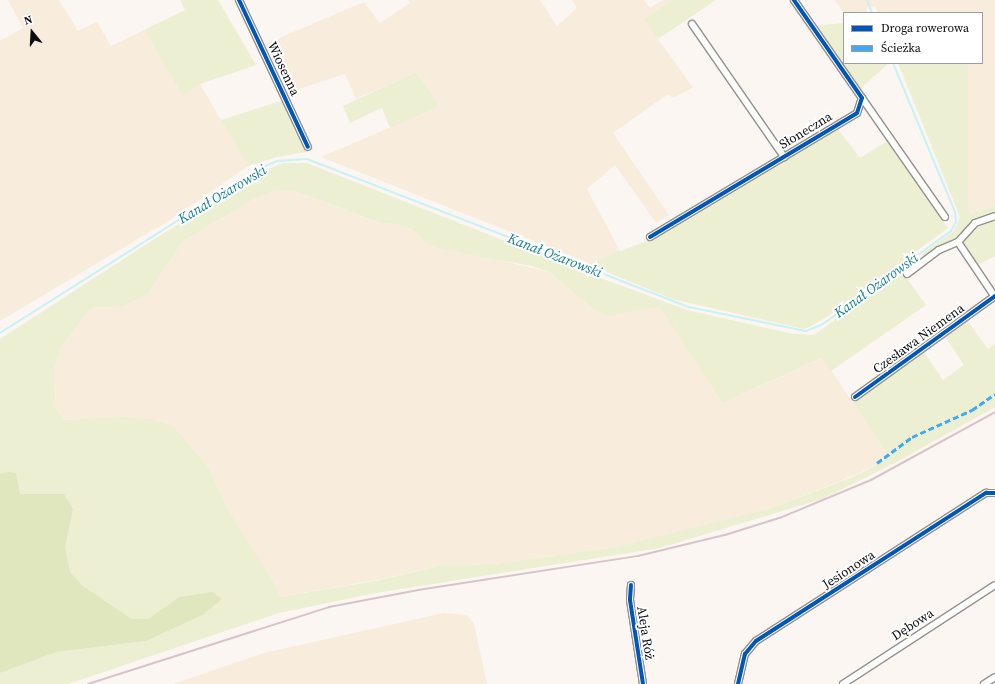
<!DOCTYPE html>
<html>
<head>
<meta charset="utf-8">
<style>
	body { margin:0 }
	#map { position:relative; width:995px; height:684px; overflow:hidden; background:#fbf6f1; font-family:"Source Serif 4",serif }
	div>[style] { position:absolute }
	.farmland>* { inset:0; background:#f8eddd }
	.green>* { inset:0; background:#ecefd1 }
	.forest>* { inset:0; background:#e0e7bf }
	.stream>* { height:2px; margin:-1px; padding:0 1px; transform-origin:1px; border-radius:1px; background:#c8f2f5 }
	.roads { filter:drop-shadow(1px 0 #949290) drop-shadow(-1px 0 #949290) drop-shadow(0 1px #949290) drop-shadow(0 -1px #949290) }
	.minor>* { height:6px; margin:-3px; padding:0 3px; transform-origin:3px; border-radius:3px; background:#fefefd }
	.rail>* { height:2px; margin:-1px; padding:0 1px; transform-origin:1px; border-radius:1px; background:#d7c4ca }
	.quiet>* { height:3px; margin-top:-1.5px; transform-origin:0; background:repeating-linear-gradient(90deg,#3fa9f5 0 6px,transparent 0 9px) }
	.cycleway>* { height:4px; margin:-2px; padding:0 2px; transform-origin:2px; border-radius:2px; background:#0057b8 }
	span { translate:-50% -50%; white-space:nowrap; text-align:center; line-height:1.15; -webkit-text-stroke:4px #fff; paint-order:stroke }
	.street-label { font-size:13px; color:#0d0d0d }
	.water-label { font-size:14px; color:#158192; font-style:italic }
	.legend { position:absolute; left:843px; top:12px; width:140px; height:52px; box-sizing:border-box; background:#fff; border:1px solid #9e9e9e; margin:0; padding:5px 7px; list-style:none; font-size:12px; color:#0d0d0d }
	.legend li { display:flex; align-items:center; gap:8px; height:20px }
	.legend b { width:20px; border:1px solid #9e9e9e }
	.north { position:absolute; left:12px; top:12px; width:40px; height:40px; -webkit-text-stroke:3px #fff; paint-order:stroke; rotate:342deg; font-size:11px; font-weight:700; line-height:16px; text-align:center; color:#0d0d0d }
	.north::after { content:''; display:block; margin:auto; width:14px; height:18px; background:#0d0d0d; clip-path:polygon(50% 0,100% 100%,50% 72%,0 100%) }
</style>
</head>
<body>
<div id="map">
	<div class="farmland">
		<div style="clip-path:polygon(8px 0,59px 0,78px 31px,97px 22px,111px 46px,144px 30px,183px 95px,200px 84px,248px 166px,170px 220px,0 321px,0 41px,23px 28px)"></div>
		<div style="clip-path:polygon(408px 0,540px 0,557px 26px,577px 8px,572px 0,644px 0,650px 8px,663px 0,672px 0,644px 19px,693px 88px,673px 98px,668px 94px,613px 133px,669px 215px,656px 223px,615px 165px,587px 189px,621px 253px,589px 263px,321px 157px,440px 106px,416px 72px,356px 99px,345px 74px,288px 93px,265px 44px,364px 2px,380px 23px,410px 3px)"></div>
		<div style="clip-path:polygon(835px 0,995px 0,995px 205px,970px 214px,968px 208px,968px 63px,982px 63px,982px 13px,878px 13px,875px 6px,866px 8px,868px 13px,844px 13px)"></div>
		<div style="clip-path:polygon(292px 190px,379px 223px,394px 224px,412px 229px,427px 244px,436px 248px,475px 254px,549px 272px,592px 308px,660px 307px,722px 403px,823px 358px,889px 457px,860px 473px,772px 508px,674px 535px,621px 546px,495px 564px,444px 565px,377px 580px,278px 597px,228px 510px,210px 470px,88px 419px,65px 420px,56px 409px,54px 370px,63px 344px,91px 308px,104px 307px,148px 294px,183px 241px,254px 199px,274px 191px)"></div>
		<div style="clip-path:polygon(444px 613px,467px 615px,474px 624px,487px 684px,173px 684px,264px 653px)"></div>
	</div>
	<div class="green">
		<div style="clip-path:polygon(180px 0,218px 0,256px 65px,200px 84px,183px 96px,144px 30px,185px 10px)"></div>
		<div style="clip-path:polygon(672px 0,716px 0,658px 39px,644px 19px)"></div>
		<div style="clip-path:polygon(844px 23px,844px 63px,889px 63px,860px 89px,814px 26px)"></div>
		<div style="clip-path:polygon(898px 63px,968px 63px,968px 208px,970px 214px,995px 205px,995px 215px,973px 223px,957px 239px,925px 257px,922px 254px,954px 231px,960px 217px)"></div>
		<div style="clip-path:polygon(416px 72px,440px 106px,390px 128px,382px 108px,350px 123px,343px 106px)"></div>
		<div style="clip-path:polygon(284px 100px,306px 152px,277px 157px,248px 166px,221px 120px)"></div>
		<div style="clip-path:polygon(837px 128px,860px 158px,887px 141px,948px 228px,827px 317px,811px 326px,804px 329px,672px 299px,588px 264px,649px 240px)"></div>
		<div style="clip-path:polygon(283px 163px,307px 163px,568px 266px,687px 310px,793px 334px,814px 335px,902px 272px,926px 305px,831px 371px,822px 358px,722px 403px,660px 307px,608px 316px,592px 308px,549px 272px,532px 266px,436px 248px,427px 244px,412px 229px,394px 224px,380px 223px,292px 190px,274px 191px,254px 199px,183px 241px,148px 294px,123px 306px,91px 308px,63px 344px,54px 370px,56px 409px,65px 420px,124px 417px,150px 419px,173px 426px,210px 470px,228px 510px,278px 590px,279px 597px,375px 581px,444px 565px,495px 564px,621px 546px,772px 508px,860px 474px,889px 457px,853px 403px,924px 352px,943px 380px,964px 365px,945px 337px,967px 320px,988px 349px,995px 344px,995px 407px,895px 463px,822px 499px,660px 548px,376px 593px,279px 613px,68px 684px,0 684px,0 673px,36px 658px,56px 652px,146px 641px,179px 597px,148px 619px,132px 619px,83px 586px,70px 572px,64px 547px,73px 509px,20px 494px,6px 472px,0 474px,0 339px,156px 238px,269px 169px)"></div>
		<div style="clip-path:polygon(995px 220px,995px 256px,978px 265px,964px 243px,965px 237px,978px 227px)"></div>
	</div>
	<div class="forest">
		<div style="clip-path:polygon(6px 472px,16px 473px,20px 494px,64px 494px,73px 509px,65px 547px,70px 572px,83px 586px,132px 619px,148px 619px,179px 597px,213px 592px,222px 599px,204px 614px,146px 641px,56px 652px,0 673px,0 474px)"></div>
	</div>
	<div class="stream">
		<div style="left:867px;top:0;width:14px;rotate:69deg"></div>
		<div style="left:0;top:333px;width:307px;rotate:-32.3deg"></div>
		<div style="left:259px;top:169px;width:20px;rotate:-24deg"></div>
		<div style="left:277px;top:161px;width:30px;rotate:-4deg"></div>
		<div style="left:307px;top:159px;width:410px;rotate:21.2deg"></div>
		<div style="left:689px;top:307px;width:119px;rotate:11.6deg"></div>
		<div style="left:806px;top:331px;width:18px;rotate:-22deg"></div>
		<div style="left:823px;top:324px;width:158px;rotate:-36deg"></div>
		<div style="left:951px;top:231px;width:10px;rotate:-61deg"></div>
		<div style="left:956px;top:222px;width:10px;rotate:-96deg"></div>
		<div style="left:955px;top:212px;width:161px;rotate:-112.6deg"></div>
	</div>
	<div class="roads">
		<div class="minor">
			<div style="left:239px;top:0;width:162px;rotate:64.9deg"></div>
			<div style="left:692px;top:24px;width:162px;rotate:55.3deg"></div>
			<div style="left:862px;top:98px;width:145px;rotate:55.1deg"></div>
			<div style="left:650px;top:237px;width:241px;rotate:-30.9deg"></div>
			<div style="left:857px;top:113px;width:16px;rotate:-72deg"></div>
			<div style="left:862px;top:98px;width:119px;rotate:-124.8deg"></div>
			<div style="left:958px;top:242px;width:66px;rotate:56.1deg"></div>
			<div style="left:907px;top:274px;width:40px;rotate:-37deg"></div>
			<div style="left:939px;top:250px;width:21px;rotate:-23deg"></div>
			<div style="left:958px;top:242px;width:25px;rotate:-48deg"></div>
			<div style="left:975px;top:223px;width:21px;rotate:-19deg"></div>
			<div style="left:855px;top:397px;width:173px;rotate:-35.8deg"></div>
			<div style="left:631px;top:585px;width:15px;rotate:94deg"></div>
			<div style="left:630px;top:600px;width:85px;rotate:81.2deg"></div>
			<div style="left:738px;top:684px;width:31px;rotate:-77deg"></div>
			<div style="left:745px;top:654px;width:17px;rotate:-50deg"></div>
			<div style="left:756px;top:641px;width:274px;rotate:-32.8deg"></div>
			<div style="left:986px;top:493px;width:9px"></div>
			<div style="left:843px;top:684px;width:181px;rotate:-33.1deg"></div>
			<div style="left:984px;top:684px;width:13px;rotate:-32deg"></div>
		</div>
	</div>
	<div class="rail">
		<div style="left:88px;top:684px;width:253px;rotate:-17.7deg"></div>
		<div style="left:329px;top:607px;width:91px;rotate:-10.8deg"></div>
		<div style="left:418px;top:590px;width:223px;rotate:-8.8deg"></div>
		<div style="left:638px;top:556px;width:89px;rotate:-13.6deg"></div>
		<div style="left:725px;top:535px;width:60px;rotate:-17.5deg"></div>
		<div style="left:782px;top:517px;width:96px;rotate:-22.6deg"></div>
		<div style="left:871px;top:480px;width:141px;rotate:-28.7deg"></div>
	</div>
	<div class="quiet">
		<div style="left:877px;top:463px;width:44px;rotate:-36.6deg"></div>
		<div style="left:912px;top:437px;width:66px;rotate:-24.2deg"></div>
		<div style="left:972px;top:410px;width:28px;rotate:-35deg"></div>
	</div>
	<div class="cycleway">
		<div style="left:239px;top:0;width:162px;rotate:64.9deg"></div>
		<div style="left:650px;top:237px;width:241px;rotate:-30.9deg"></div>
		<div style="left:857px;top:113px;width:16px;rotate:-72deg"></div>
		<div style="left:862px;top:98px;width:119px;rotate:-124.8deg"></div>
		<div style="left:855px;top:397px;width:173px;rotate:-35.8deg"></div>
		<div style="left:631px;top:585px;width:15px;rotate:94deg"></div>
		<div style="left:630px;top:600px;width:85px;rotate:81.2deg"></div>
		<div style="left:738px;top:684px;width:31px;rotate:-77deg"></div>
		<div style="left:745px;top:654px;width:17px;rotate:-50deg"></div>
		<div style="left:756px;top:641px;width:274px;rotate:-32.8deg"></div>
		<div style="left:986px;top:493px;width:9px"></div>
	</div>
	<div class="street-label">
		<span style="left:283px;top:69px;rotate:65deg">Wiosenna</span>
		<span style="left:806px;top:131px;rotate:-31deg">Słoneczna</span>
		<span style="left:919px;top:339px;rotate:-36deg">Czesława Niemena</span>
		<span style="left:849px;top:570px;rotate:-33deg">Jesionowa</span>
		<span style="left:913px;top:625px;rotate:-33deg">Dębowa</span>
		<span style="left:645px;top:633px;rotate:81deg">Aleja Róż</span>
	</div>
	<div class="water-label">
		<span style="left:222px;top:194px;rotate:-31deg">Kanał Ożarowski</span>
		<span style="left:555px;top:255px;rotate:21deg">Kanał Ożarowski</span>
		<span style="left:876px;top:285px;rotate:-36deg">Kanał Ożarowski</span>
	</div>
	<ul class="legend">
	<li><b style="height:5px;background:#0057b8"></b>Droga rowerowa</li>
	<li><b style="height:5px;background:#3fa9f5"></b>Ścieżka</li>
	</ul>
	<div class="north">N</div>
</div>
</body>
</html>
